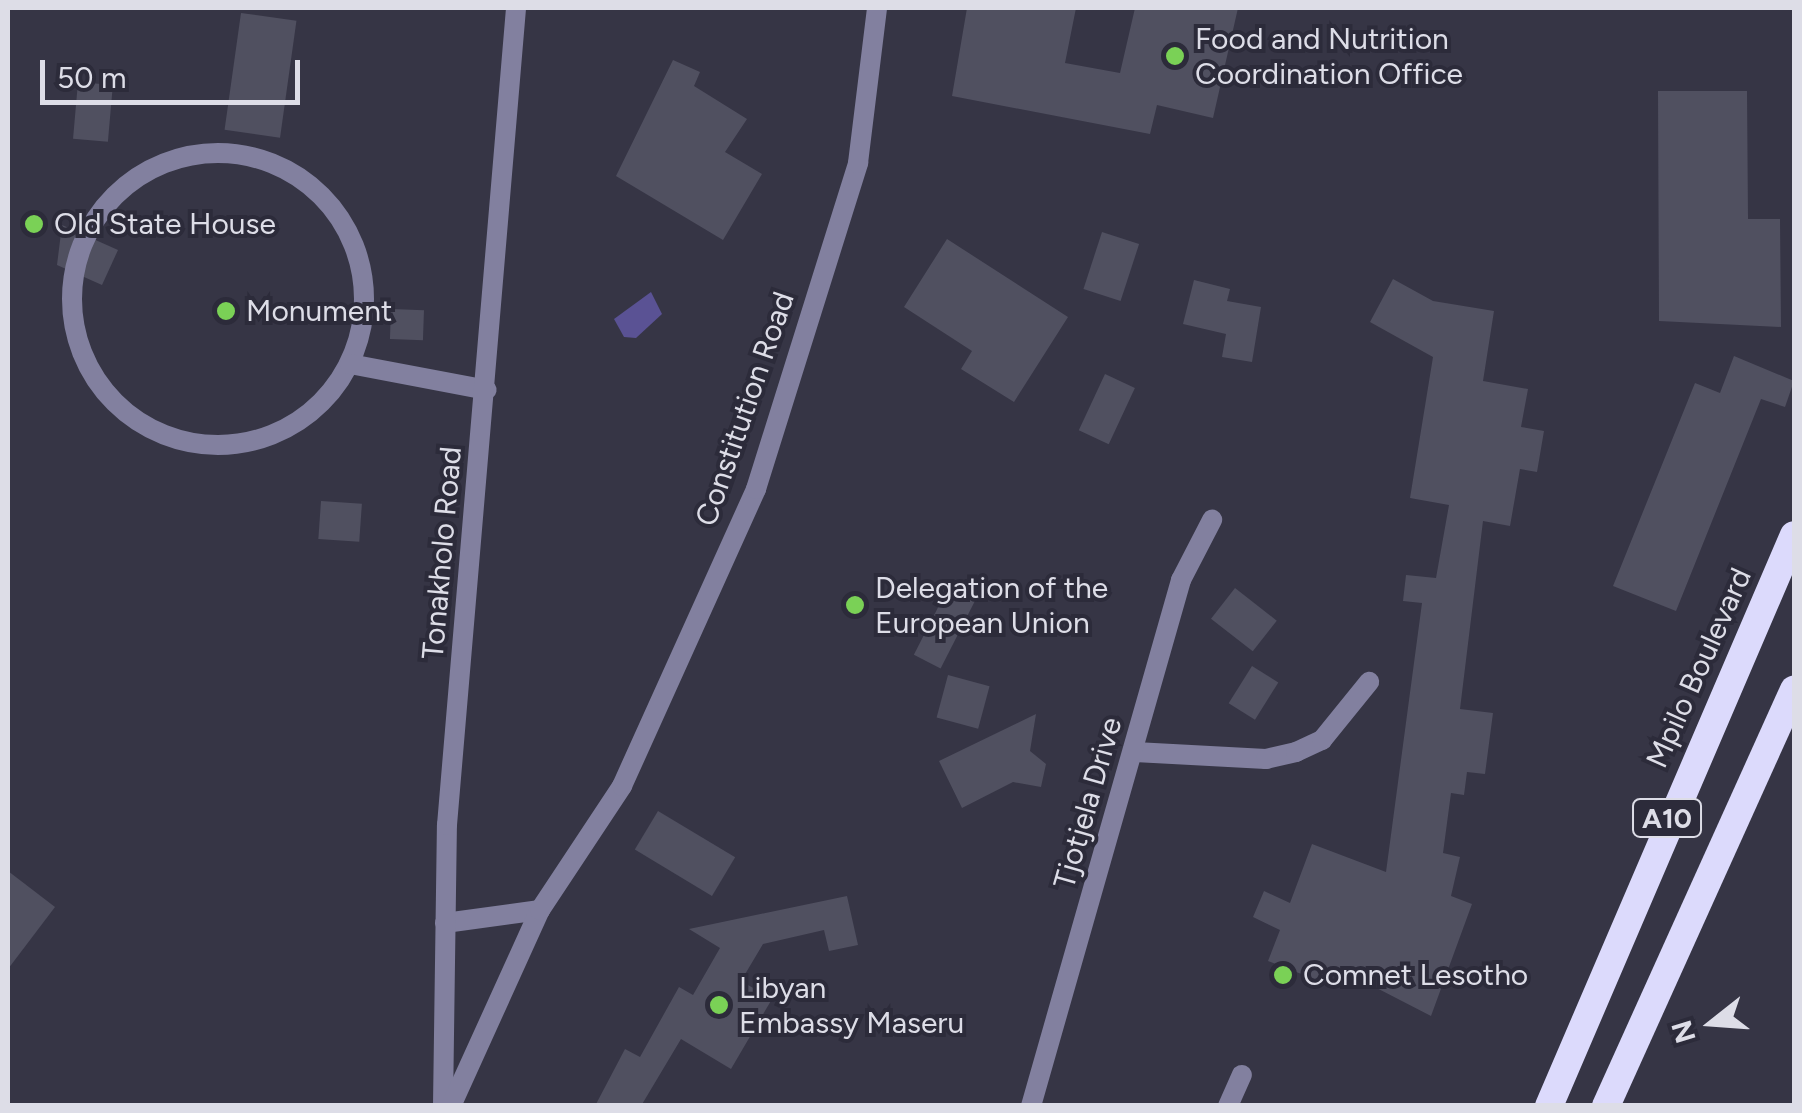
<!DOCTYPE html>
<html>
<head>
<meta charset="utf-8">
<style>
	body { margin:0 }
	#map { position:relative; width:1802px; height:1113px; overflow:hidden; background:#363545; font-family:Figtree,sans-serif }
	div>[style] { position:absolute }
	.water>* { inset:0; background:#5a5294 }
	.building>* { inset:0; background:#505060; transform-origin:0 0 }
	.service>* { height:20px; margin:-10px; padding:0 10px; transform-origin:10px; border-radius:10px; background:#82809f }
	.service>.ring { margin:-10px; padding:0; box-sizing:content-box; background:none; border:20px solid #82809f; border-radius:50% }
	.minor>* { height:20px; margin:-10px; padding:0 10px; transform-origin:10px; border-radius:10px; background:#82809f }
	.trunk>* { height:28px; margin:-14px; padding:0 14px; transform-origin:14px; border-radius:14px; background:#dcdafc }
	.dots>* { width:28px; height:28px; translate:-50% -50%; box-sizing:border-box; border:5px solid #2c2b3a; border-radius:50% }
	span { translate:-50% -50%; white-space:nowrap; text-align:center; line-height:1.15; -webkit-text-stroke:8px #2c2b3a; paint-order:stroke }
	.shield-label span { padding:2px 8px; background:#2c2b3a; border:2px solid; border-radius:8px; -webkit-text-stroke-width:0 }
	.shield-label { font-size:28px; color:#dddde7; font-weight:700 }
	.poi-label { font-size:30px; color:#dddde7 }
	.left { translate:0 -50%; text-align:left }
	.street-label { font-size:30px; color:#dddde7 }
	.frame { position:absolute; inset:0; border:10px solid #dddde7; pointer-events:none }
	.north { position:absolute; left:1662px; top:973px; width:100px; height:100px; -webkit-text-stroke:8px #2c2b3a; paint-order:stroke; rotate:253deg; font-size:28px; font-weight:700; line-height:40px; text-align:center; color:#dddde7 }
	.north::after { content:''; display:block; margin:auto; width:35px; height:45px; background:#dddde7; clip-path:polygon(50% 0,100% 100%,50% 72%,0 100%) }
	.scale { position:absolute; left:40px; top:60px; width:260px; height:45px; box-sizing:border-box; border:5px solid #dddde7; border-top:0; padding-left:12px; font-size:30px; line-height:35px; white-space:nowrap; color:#dddde7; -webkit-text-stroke:8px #2c2b3a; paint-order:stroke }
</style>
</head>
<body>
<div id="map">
	<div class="water">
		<div style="clip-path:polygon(651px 292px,662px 314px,636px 338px,624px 337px,614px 319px)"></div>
	</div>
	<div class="building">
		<div style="clip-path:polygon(967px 8px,1076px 8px,1065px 63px,1120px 73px,1135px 8px,1238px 8px,1213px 118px,1157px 105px,1150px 134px,952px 96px)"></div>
		<div style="left:241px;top:13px;width:56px;height:118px;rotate:8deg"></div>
		<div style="clip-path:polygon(673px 60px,700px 72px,694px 86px,747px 119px,725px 152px,762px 174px,723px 240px,616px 176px)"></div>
		<div style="left:78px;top:82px;width:35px;height:57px;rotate:5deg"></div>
		<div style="clip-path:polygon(1658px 91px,1747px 91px,1748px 219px,1780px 219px,1781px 327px,1659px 321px)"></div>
		<div style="clip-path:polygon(62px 225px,118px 250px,102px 285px,57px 265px)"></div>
		<div style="left:1102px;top:232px;width:39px;height:60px;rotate:18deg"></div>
		<div style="clip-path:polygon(947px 239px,1068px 317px,1014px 402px,961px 369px,972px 351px,904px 307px)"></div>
		<div style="clip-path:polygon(1393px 279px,1433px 301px,1494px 311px,1483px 381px,1528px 389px,1521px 427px,1544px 431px,1537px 472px,1520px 469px,1510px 526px,1483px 521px,1460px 709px,1493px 713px,1485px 774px,1467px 772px,1464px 795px,1451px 793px,1443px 853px,1460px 857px,1451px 896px,1472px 904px,1431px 1016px,1334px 966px,1327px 984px,1268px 961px,1280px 930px,1253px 917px,1264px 891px,1290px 903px,1312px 844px,1386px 872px,1422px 603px,1403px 601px,1406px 575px,1436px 578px,1449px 505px,1410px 498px,1433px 357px,1370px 322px)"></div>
		<div style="clip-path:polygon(1194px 280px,1230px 289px,1227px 301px,1261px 307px,1252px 362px,1222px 357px,1226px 334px,1183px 324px)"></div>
		<div style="left:391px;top:309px;width:33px;height:30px;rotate:2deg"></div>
		<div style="clip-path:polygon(1734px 356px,1794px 381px,1785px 407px,1761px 399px,1676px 611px,1613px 586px,1695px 383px,1720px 393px)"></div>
		<div style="left:1105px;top:374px;width:33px;height:62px;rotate:25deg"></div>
		<div style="left:321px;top:501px;width:41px;height:38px;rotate:4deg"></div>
		<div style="left:952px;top:580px;width:30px;height:84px;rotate:27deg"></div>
		<div style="left:1235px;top:588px;width:53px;height:39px;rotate:38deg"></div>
		<div style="left:1252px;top:666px;width:31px;height:44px;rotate:32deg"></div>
		<div style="left:948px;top:675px;width:43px;height:44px;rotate:15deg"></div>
		<div style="clip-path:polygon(1036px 714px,1030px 751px,1046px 764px,1041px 787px,1013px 782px,962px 808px,939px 761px)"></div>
		<div style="left:658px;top:811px;width:90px;height:45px;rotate:31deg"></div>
		<div style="clip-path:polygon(8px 871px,55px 907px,8px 969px)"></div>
		<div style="clip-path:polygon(847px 896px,858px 945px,829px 951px,824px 930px,763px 944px,741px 981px,772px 999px,731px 1069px,681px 1039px,641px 1106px,595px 1106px,625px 1049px,640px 1057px,679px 987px,693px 995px,720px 948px,689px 929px)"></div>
	</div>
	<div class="service">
		<div class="ring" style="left:72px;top:153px;width:272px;height:272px"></div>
		<div style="left:350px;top:364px;width:139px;rotate:10.7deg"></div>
		<div style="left:1135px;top:752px;width:131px;rotate:3.1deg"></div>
		<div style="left:1266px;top:759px;width:31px;rotate:-13deg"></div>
		<div style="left:1296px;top:752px;width:29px;rotate:-25deg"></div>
		<div style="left:1322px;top:740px;width:75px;rotate:-51deg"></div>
		<div style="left:1031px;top:1106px;width:547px;rotate:-74.08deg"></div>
		<div style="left:1181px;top:580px;width:68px;rotate:-62.7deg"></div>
		<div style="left:1228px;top:1106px;width:34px;rotate:-66deg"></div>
	</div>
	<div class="minor">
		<div style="left:445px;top:923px;width:96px;rotate:-7.8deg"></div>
		<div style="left:443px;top:1106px;width:281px;rotate:-89.2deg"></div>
		<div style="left:447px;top:825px;width:820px;rotate:-85.17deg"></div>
		<div style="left:451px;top:1106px;width:215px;rotate:-65.6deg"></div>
		<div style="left:540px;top:910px;width:149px;rotate:-56.5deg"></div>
		<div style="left:622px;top:786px;width:326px;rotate:-65.7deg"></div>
		<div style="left:756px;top:489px;width:342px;rotate:-72.6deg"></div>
		<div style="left:858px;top:163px;width:156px;rotate:-83deg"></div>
	</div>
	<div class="trunk">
		<div style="left:1549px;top:1106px;width:621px;rotate:-66.78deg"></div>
		<div style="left:1606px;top:1106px;width:457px;rotate:-65.7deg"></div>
	</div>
	<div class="dots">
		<div style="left:1175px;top:56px;background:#7ad156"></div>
		<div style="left:34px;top:224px;background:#7ad156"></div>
		<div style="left:226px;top:311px;background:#7ad156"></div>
		<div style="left:855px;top:605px;background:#7ad156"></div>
		<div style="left:1283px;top:975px;background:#7ad156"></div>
		<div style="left:719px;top:1005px;background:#7ad156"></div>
	</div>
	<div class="shield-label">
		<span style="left:1667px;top:818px">A10</span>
	</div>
	<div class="poi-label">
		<span class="left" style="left:1195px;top:56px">Food and Nutrition<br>Coordination Office</span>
		<span class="left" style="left:54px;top:224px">Old State House</span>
		<span class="left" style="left:246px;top:311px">Monument</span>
		<span class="left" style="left:875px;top:605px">Delegation of the<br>European Union</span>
		<span class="left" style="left:1303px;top:975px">Comnet Lesotho</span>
		<span class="left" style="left:739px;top:1005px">Libyan<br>Embassy Maseru</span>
	</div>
	<div class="street-label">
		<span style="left:745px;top:409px;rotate:-71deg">Constitution Road</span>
		<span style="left:442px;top:553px;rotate:-85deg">Tonakholo Road</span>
		<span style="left:1699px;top:668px;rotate:-66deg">Mpilo Boulevard</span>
		<span style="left:1088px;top:803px;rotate:-74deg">Tjotjela Drive</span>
	</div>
	<div class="frame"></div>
	<div class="north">N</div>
	<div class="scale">50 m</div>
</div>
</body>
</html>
